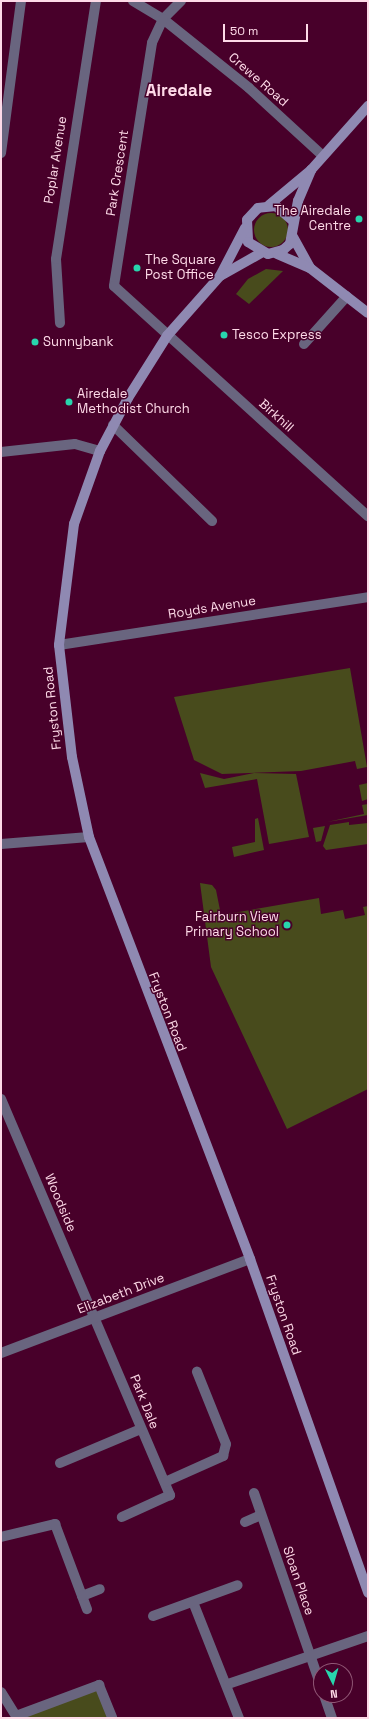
<!DOCTYPE html>
<html>
<head>
<meta charset="utf-8">
<style>
	body { margin:0 }
	#map { position:relative; width:369px; height:1719px; overflow:hidden; background:#48002a; font-family:"Space Grotesk",sans-serif }
	div>[style] { position:absolute }
	.green>* { inset:0; background:#484b1c }
	.round { border-radius:50% }
	.street>* { height:10px; margin:-5px; padding:0 5px; transform-origin:5px; border-radius:5px; background:#69657f }
	.secondary>* { height:10px; margin:-5px; padding:0 5px; transform-origin:5px; border-radius:5px; background:#8f89b2 }
	.dots>* { width:11px; height:11px; translate:-50% -50%; box-sizing:border-box; border:2px solid #48002a; border-radius:50% }
	span { translate:-50% -50%; white-space:nowrap; text-align:center; line-height:1.15; -webkit-text-stroke:3px #48002a; paint-order:stroke }
	.street-label { font-size:13px; color:#fedae8 }
	.poi-label { font-size:13px; color:#fedae8 }
	.right { translate:-100% -50%; text-align:right }
	.left { translate:0 -50%; text-align:left }
	.district-label { font-size:17px; color:#fedae8; font-weight:700 }
	.frame { position:absolute; inset:0; border:2px solid #fedae8; pointer-events:none }
	.north { position:absolute; left:313px; top:1663px; width:40px; height:40px; box-sizing:border-box; background:#48002a; border:1px solid #915776; border-radius:50%; rotate:175deg; font-size:11px; font-weight:700; line-height:16px; text-align:center; color:#fedae8 }
	.north::after { content:''; display:block; margin:auto; width:14px; height:18px; background:#28d5ad; clip-path:polygon(50% 0,100% 100%,50% 72%,0 100%) }
	.scale { position:absolute; left:223px; top:24px; width:85px; height:18px; box-sizing:border-box; border:2px solid #fedae8; border-top:0; padding-left:5px; font-size:12px; line-height:14px; white-space:nowrap; color:#fedae8; -webkit-text-stroke:3px #48002a; paint-order:stroke }
</style>
</head>
<body>
<div id="map">
	<div class="green">
		<div class="round" style="left:254px;top:213px;width:34px;height:34px"></div>
		<div style="clip-path:polygon(266px 269px,283px 271px,249px 304px,236px 294px,248px 279px)"></div>
		<div style="clip-path:polygon(350px 668px,367px 767px,357px 769px,355px 761px,301px 771px,222px 774px,194px 760px,174px 697px)"></div>
		<div style="clip-path:polygon(200px 773px,224px 779px,254px 773px,296px 774px,309px 837px,269px 844px,257px 779px,205px 788px)"></div>
		<div style="clip-path:polygon(368px 783px,368px 799px,362px 801px,359px 785px)"></div>
		<div style="clip-path:polygon(368px 804px,368px 815px,327px 822px,364px 814px,362px 805px)"></div>
		<div style="clip-path:polygon(258px 818px,264px 850px,234px 857px,232px 847px,255px 842px,255px 819px)"></div>
		<div style="clip-path:polygon(349px 822px,349px 825px,368px 823px,368px 844px,326px 850px,323px 846px,330px 825px)"></div>
		<div style="clip-path:polygon(325px 826px,321px 841px,316px 842px,313px 828px)"></div>
		<div style="clip-path:polygon(200px 883px,212px 885px,216px 890px,221px 915px,319px 898px,321px 914px,343px 910px,345px 919px,365px 915px,363px 907px,368px 906px,368px 1089px,287px 1129px,211px 967px)"></div>
		<div style="clip-path:polygon(99px 1685px,112px 1718px,17px 1718px)"></div>
	</div>
	<div class="street">
		<div style="left:133px;top:1px;width:35px;rotate:31deg"></div>
		<div style="left:163px;top:19px;width:110px;rotate:38.7deg"></div>
		<div style="left:249px;top:88px;width:100px;rotate:42.6deg"></div>
		<div style="left:181px;top:1px;width:25px;rotate:135deg"></div>
		<div style="left:163px;top:19px;width:26px;rotate:115deg"></div>
		<div style="left:152px;top:43px;width:246px;rotate:98.9deg"></div>
		<div style="left:114px;top:286px;width:343px;rotate:42.2deg"></div>
		<div style="left:1px;top:153px;width:153px;rotate:-82.5deg"></div>
		<div style="left:60px;top:323px;width:64px;rotate:-93.6deg"></div>
		<div style="left:56px;top:259px;width:261px;rotate:-81.2deg"></div>
		<div style="left:304px;top:344px;width:64px;rotate:-48.1deg"></div>
		<div style="left:113px;top:425px;width:138px;rotate:44.1deg"></div>
		<div style="left:1px;top:452px;width:74px;rotate:-6.2deg"></div>
		<div style="left:75px;top:444px;width:26px;rotate:16deg"></div>
		<div style="left:59px;top:645px;width:313px;rotate:-8.8deg"></div>
		<div style="left:1px;top:844px;width:88px;rotate:-4.5deg"></div>
		<div style="left:1px;top:1099px;width:431px;rotate:66.9deg"></div>
		<div style="left:170px;top:1495px;width:53px;rotate:155.4deg"></div>
		<div style="left:1px;top:1353px;width:266px;rotate:-20.7deg"></div>
		<div style="left:60px;top:1463px;width:88px;rotate:-22.8deg"></div>
		<div style="left:165px;top:1482px;width:64px;rotate:-24.1deg"></div>
		<div style="left:223px;top:1456px;width:12px;rotate:-76deg"></div>
		<div style="left:226px;top:1444px;width:78px;rotate:-111.9deg"></div>
		<div style="left:254px;top:1493px;width:205px;rotate:70.9deg"></div>
		<div style="left:245px;top:1522px;width:17px;rotate:-24deg"></div>
		<div style="left:1px;top:1537px;width:56px;rotate:-13.5deg"></div>
		<div style="left:55px;top:1524px;width:91px;rotate:69.4deg"></div>
		<div style="left:82px;top:1596px;width:19px;rotate:-21deg"></div>
		<div style="left:193px;top:1602px;width:125px;rotate:68.4deg"></div>
		<div style="left:153px;top:1616px;width:90px;rotate:-20deg"></div>
		<div style="left:228px;top:1684px;width:148px;rotate:-18.9deg"></div>
		<div style="left:1px;top:1692px;width:31px;rotate:58deg"></div>
		<div style="left:324px;top:1695px;width:24px;rotate:71deg"></div>
		<div style="left:16px;top:1716px;width:89px;rotate:-20.5deg"></div>
		<div style="left:99px;top:1685px;width:35px;rotate:68deg"></div>
	</div>
	<div class="secondary">
		<div style="left:269px;top:205px;width:55px;rotate:-39.8deg"></div>
		<div style="left:311px;top:170px;width:86px;rotate:-48.3deg"></div>
		<div style="left:292px;top:220px;width:21px;rotate:-139deg"></div>
		<div style="left:276px;top:206px;width:18px;rotate:174deg"></div>
		<div style="left:258px;top:208px;width:16px;rotate:133deg"></div>
		<div style="left:247px;top:220px;width:22px;rotate:87deg"></div>
		<div style="left:248px;top:242px;width:23px;rotate:31deg"></div>
		<div style="left:268px;top:254px;width:16px;rotate:-15deg"></div>
		<div style="left:283px;top:250px;width:9px;rotate:-41deg"></div>
		<div style="left:290px;top:244px;width:44px;rotate:-79.5deg"></div>
		<div style="left:298px;top:201px;width:34px;rotate:-67deg"></div>
		<div style="left:245px;top:228px;width:54px;rotate:117.5deg"></div>
		<div style="left:220px;top:276px;width:80px;rotate:131.5deg"></div>
		<div style="left:167px;top:336px;width:73px;rotate:122.2deg"></div>
		<div style="left:128px;top:398px;width:60px;rotate:117.8deg"></div>
		<div style="left:100px;top:451px;width:77px;rotate:109.6deg"></div>
		<div style="left:74px;top:524px;width:122px;rotate:97.1deg"></div>
		<div style="left:59px;top:645px;width:113px;rotate:83.4deg"></div>
		<div style="left:72px;top:757px;width:82px;rotate:78deg"></div>
		<div style="left:89px;top:837px;width:452px;rotate:69.1deg"></div>
		<div style="left:250px;top:1259px;width:354px;rotate:70.5deg"></div>
		<div style="left:293px;top:237px;width:35px;rotate:61deg"></div>
		<div style="left:277px;top:254px;width:36px;rotate:23deg"></div>
		<div style="left:310px;top:268px;width:73px;rotate:37.8deg"></div>
		<div style="left:222px;top:275px;width:45px;rotate:-29.4deg"></div>
	</div>
	<div class="dots">
		<div style="left:359px;top:219px;background:#28d5ad"></div>
		<div style="left:137px;top:268px;background:#28d5ad"></div>
		<div style="left:224px;top:335px;background:#28d5ad"></div>
		<div style="left:35px;top:342px;background:#28d5ad"></div>
		<div style="left:69px;top:402px;background:#28d5ad"></div>
		<div style="left:287px;top:925px;background:#28d5ad"></div>
	</div>
	<div class="street-label">
		<span style="left:258px;top:80px;rotate:41deg">Crewe Road</span>
		<span style="left:56px;top:160px;rotate:-81deg">Poplar Avenue</span>
		<span style="left:118px;top:173px;rotate:-81deg">Park Crescent</span>
		<span style="left:276px;top:416px;rotate:42deg">Birkhill</span>
		<span style="left:212px;top:608px;rotate:-9deg">Royds Avenue</span>
		<span style="left:53px;top:708px;rotate:-96deg">Fryston Road</span>
		<span style="left:167px;top:1012px;rotate:69deg">Fryston Road</span>
		<span style="left:60px;top:1203px;rotate:67deg">Woodside</span>
		<span style="left:121px;top:1294px;rotate:-21deg">Elizabeth Drive</span>
		<span style="left:283px;top:1315px;rotate:71deg">Fryston Road</span>
		<span style="left:144px;top:1402px;rotate:68deg">Park Dale</span>
		<span style="left:298px;top:1581px;rotate:71deg">Sloan Place</span>
	</div>
	<div class="poi-label">
		<span class="right" style="left:351px;top:219px">The Airedale<br>Centre</span>
		<span class="left" style="left:145px;top:268px">The Square<br>Post Office</span>
		<span class="left" style="left:232px;top:335px">Tesco Express</span>
		<span class="left" style="left:43px;top:342px">Sunnybank</span>
		<span class="left" style="left:77px;top:402px">Airedale<br>Methodist Church</span>
		<span class="right" style="left:279px;top:925px">Fairburn View<br>Primary School</span>
	</div>
	<div class="district-label">
		<span style="left:179px;top:91px">Airedale</span>
	</div>
	<div class="frame"></div>
	<div class="north">N</div>
	<div class="scale">50 m</div>
</div>
</body>
</html>
